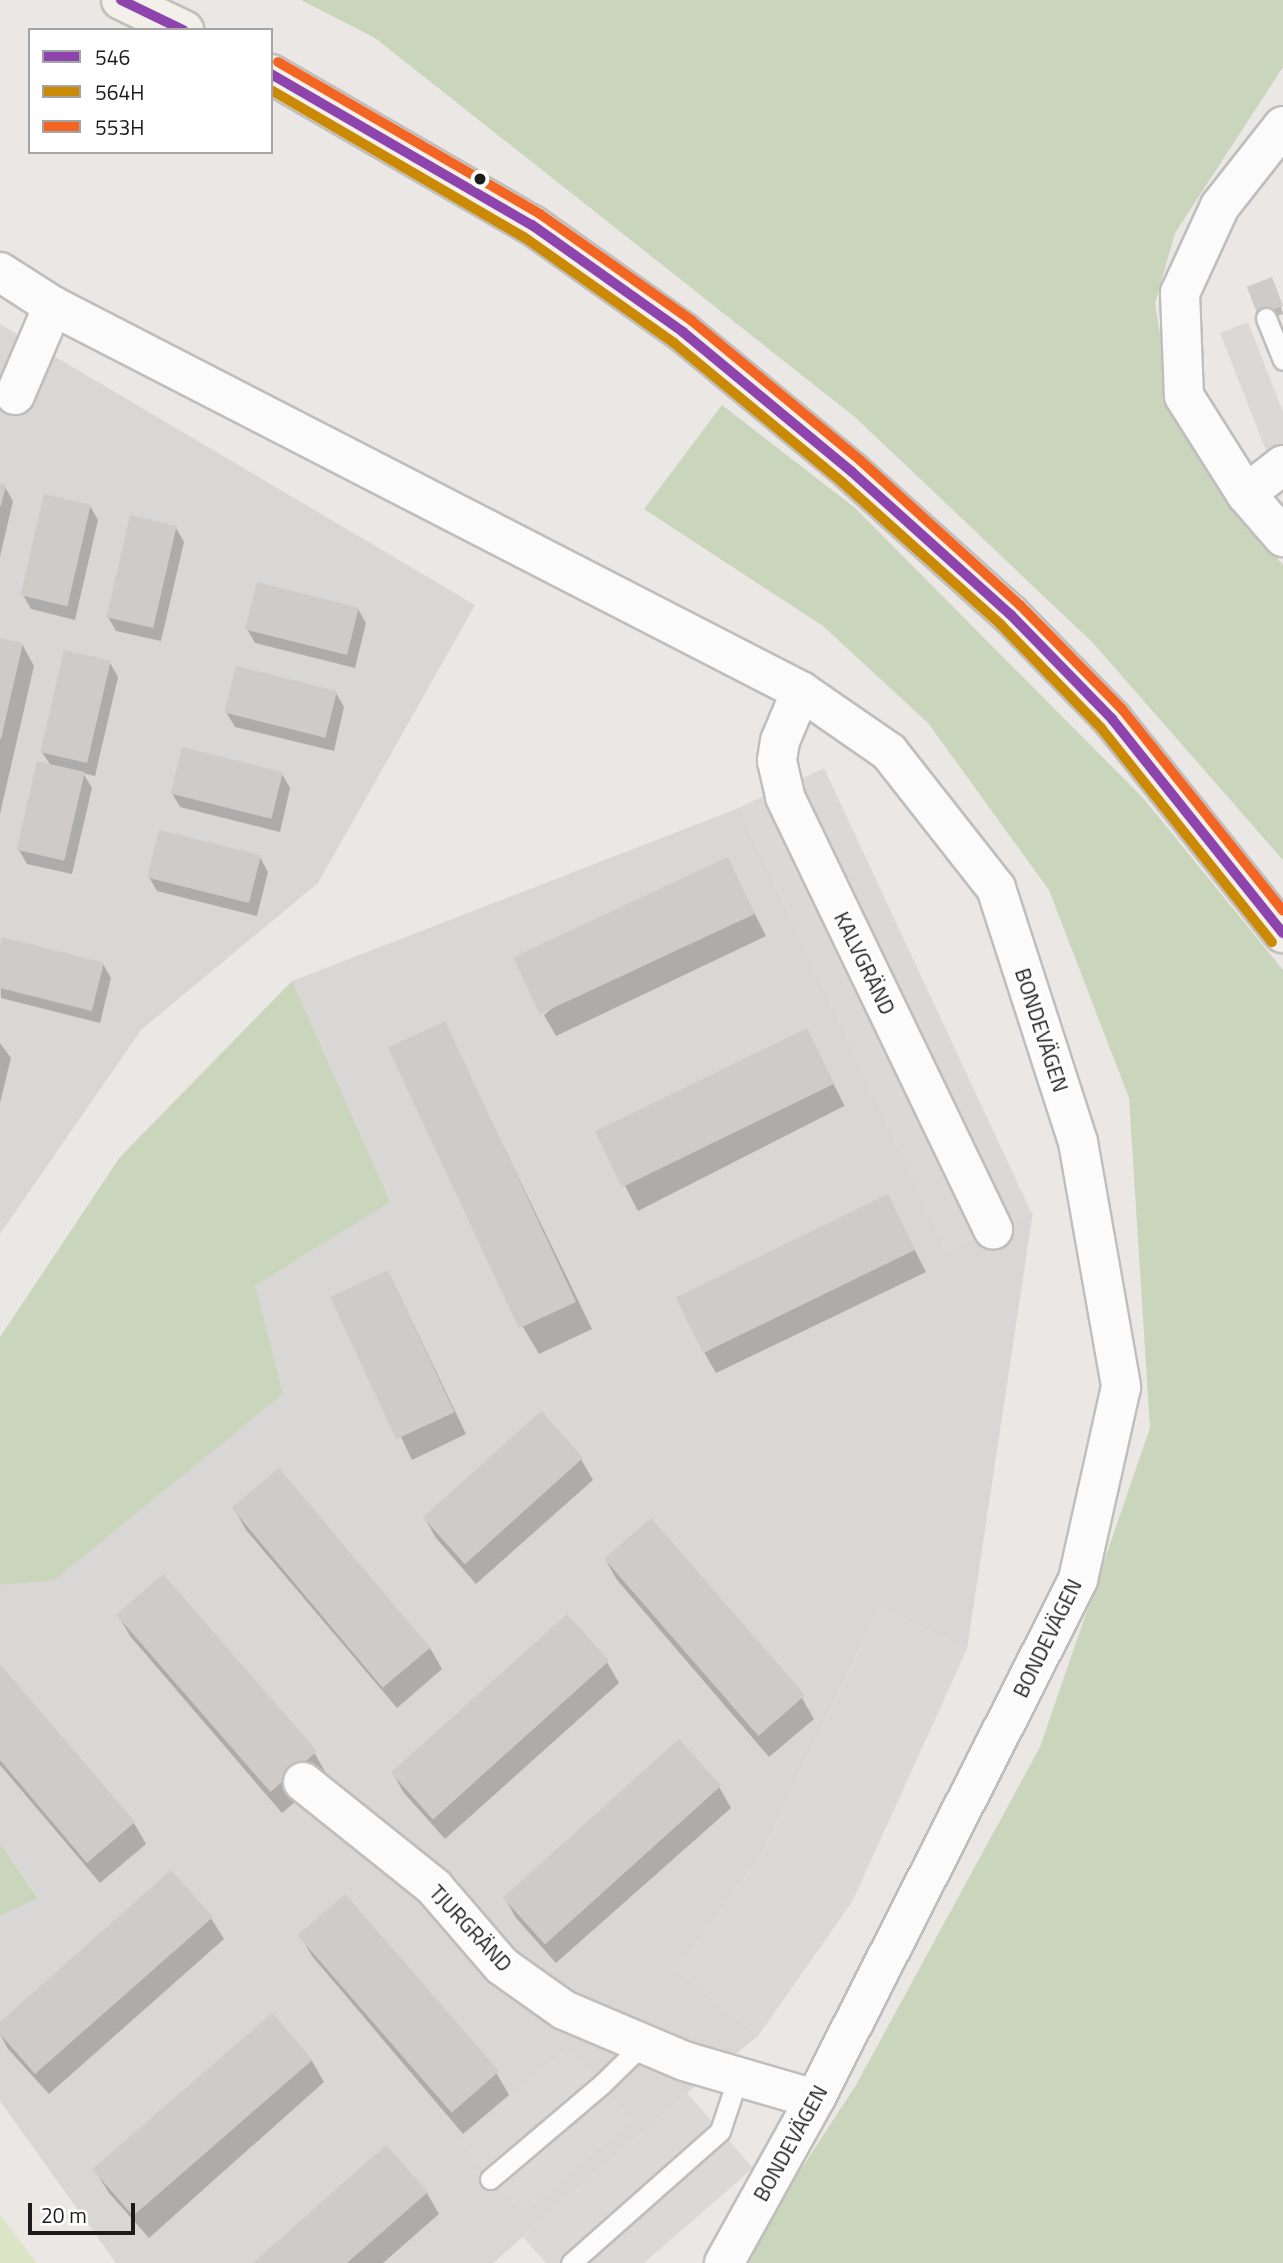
<!DOCTYPE html>
<html>
<head>
<meta charset="utf-8">
<style>
	body { margin:0 }
	#map { position:relative; width:1283px; height:2263px; overflow:hidden; background:#eae7e4; font-family:"Titillium Web",sans-serif }
	div>[style] { position:absolute }
	.residential>* { inset:0; background:#d9d7d6 }
	.grass>* { inset:0; background:#dce5c5 }
	.forest>* { inset:0; background:#cad6bb }
	.parking>* { inset:0; background:#dad9d8; transform-origin:0 0 }
	.shadow>* { inset:0; background:#0003; transform-origin:0 0 }
	.building>* { inset:0; background:#cecbc9; transform-origin:0 0 }
	.roads { filter:drop-shadow(2px 0 #c0bebd) drop-shadow(-2px 0 #c0bebd) drop-shadow(0 2px #c0bebd) drop-shadow(0 -2px #c0bebd) }
	.lane>* { height:19px; margin:-9.5px; padding:0 9.5px; transform-origin:9.5px; border-radius:9.5px; background:#fcfbfb }
	.street>* { height:38px; margin:-19px; padding:0 19px; transform-origin:19px; border-radius:19px; background:#fcfbfb }
	.secondary>* { height:38px; margin:-19px; padding:0 19px; transform-origin:19px; border-radius:19px; background:#f2f0e9 }
	.bus-1>* { height:10px; margin:-5px; padding:0 5px; transform-origin:5px; border-radius:5px; background:#8e44ad }
	.bus-2>* { height:10px; margin:-5px; padding:0 5px; transform-origin:5px; border-radius:5px; background:#cb8a06 }
	.bus-3>* { height:10px; margin:-5px; padding:0 5px; transform-origin:5px; border-radius:5px; background:#f26522 }
	.dots>* { width:19px; height:19px; translate:-50% -50%; box-sizing:border-box; border:4px solid #fff; border-radius:50% }
	span { translate:-50% -50%; white-space:nowrap; text-align:center; line-height:1.15; -webkit-text-stroke:5px #fff; paint-order:stroke }
	.street-label { font-size:21px; color:#1c1c1c }
	.legend { position:absolute; left:28px; top:28px; width:245px; height:126px; box-sizing:border-box; background:#fff; border:2px solid #a4a4a4; margin:0; padding:9px 12px; list-style:none; font-size:21px; color:#1c1c1c }
	.legend li { display:flex; align-items:center; gap:14px; height:35px }
	.legend b { width:35px; border:2px solid #a4a4a4 }
	.scale { position:absolute; left:28px; top:2203px; width:107px; height:32px; box-sizing:border-box; border:4px solid #1c1c1c; border-top:0; padding-left:9px; font-size:21px; line-height:24px; white-space:nowrap; color:#1c1c1c; -webkit-text-stroke:5px #fff; paint-order:stroke }
</style>
</head>
<body>
<div id="map">
	<div class="residential">
		<div style="clip-path:polygon(0 324px,475px 605px,318px 883px,141px 1030px,0 1234px)"></div>
		<div style="clip-path:polygon(739px 808px,947px 1251px,1033px 1212px,967px 1649px,879px 1607px,761px 1855px,677px 1970px,758px 2036px,687px 2093px,493px 2263px,116px 2263px,0 2101px,0 1916px,38px 1897px,0 1843px,0 1585px,53px 1581px,255px 1286px,389px 1202px,292px 981px)"></div>
	</div>
	<div class="grass">
		<div style="clip-path:polygon(0 2215px,37px 2263px,0 2263px)"></div>
	</div>
	<div class="forest">
		<div style="clip-path:polygon(301px 0,1283px 0,1283px 67px,1175px 233px,1155px 304px,1169px 387px,1229px 497px,1283px 565px,1283px 860px,1093px 643px,856px 418px,375px 38px)"></div>
		<div style="clip-path:polygon(722px 405px,855px 508px,1144px 799px,1283px 970px,1283px 2263px,740px 2263px,856px 2085px,1040px 1747px,1150px 1428px,1129px 1098px,1049px 890px,928px 723px,823px 626px,644px 509px)"></div>
		<div style="clip-path:polygon(292px 981px,390px 1202px,255px 1286px,283px 1394px,53px 1581px,0 1585px,0 1337px,120px 1157px)"></div>
		<div style="clip-path:polygon(0 1843px,38px 1898px,0 1916px)"></div>
	</div>
	<div class="parking">
		<div style="clip-path:polygon(1248px 322px,1283px 412px,1283px 447px,1267px 453px,1220px 333px)"></div>
		<div style="left:824px;top:768px;width:491px;height:94px;rotate:65deg"></div>
		<div style="clip-path:polygon(879px 1607px,967px 1649px,852px 1902px,758px 2036px,677px 1970px,761px 1855px)"></div>
		<div style="left:568px;top:2046px;width:98px;height:145px;rotate:49deg"></div>
		<div style="clip-path:polygon(687px 2093px,753px 2168px,644px 2263px,546px 2263px,523px 2237px)"></div>
	</div>
	<div class="shadow">
		<div style="clip-path:polygon(1275px 285px,1283px 314px,1264px 321px)"></div>
		<div style="clip-path:polygon(0 486px,5px 487px,13px 501px,0 557px)"></div>
		<div style="clip-path:polygon(90px 506px,98px 520px,75px 620px,31px 609px,23px 595px)"></div>
		<div style="clip-path:polygon(176px 528px,184px 542px,161px 641px,116px 631px,108px 617px)"></div>
		<div style="clip-path:polygon(358px 609px,366px 623px,355px 668px,255px 643px,247px 629px)"></div>
		<div style="clip-path:polygon(0 639px,22px 644px,34px 666px,0 814px)"></div>
		<div style="clip-path:polygon(110px 663px,118px 677px,95px 776px,83px 773px,92px 788px,72px 874px,27px 864px,19px 850px,51px 766px,42px 752px)"></div>
		<div style="clip-path:polygon(336px 693px,344px 707px,334px 751px,235px 727px,226px 712px)"></div>
		<div style="clip-path:polygon(282px 774px,290px 788px,280px 832px,180px 807px,172px 793px)"></div>
		<div style="clip-path:polygon(260px 857px,268px 872px,257px 916px,157px 891px,149px 877px)"></div>
		<div style="clip-path:polygon(727px 860px,766px 936px,556px 1036px,544px 1015px)"></div>
		<div style="clip-path:polygon(4px 939px,103px 964px,111px 978px,100px 1023px,1px 998px,0 954px)"></div>
		<div style="clip-path:polygon(444px 1024px,592px 1329px,539px 1354px,523px 1327px)"></div>
		<div style="left:806px;top:1030px;width:85px;height:232px;rotate:63deg"></div>
		<div style="clip-path:polygon(0 1043px,11px 1058px,0 1103px)"></div>
		<div style="clip-path:polygon(887px 1196px,926px 1272px,716px 1373px,704px 1352px)"></div>
		<div style="clip-path:polygon(399px 1294px,466px 1434px,412px 1460px,334px 1298px)"></div>
		<div style="clip-path:polygon(581px 1459px,593px 1480px,476px 1584px,436px 1538px,424px 1517px)"></div>
		<div style="clip-path:polygon(278px 1470px,430px 1648px,442px 1669px,397px 1708px,246px 1530px,234px 1509px)"></div>
		<div style="clip-path:polygon(605px 1559px,802px 1698px,814px 1719px,769px 1757px,617px 1580px)"></div>
		<div style="clip-path:polygon(163px 1576px,315px 1754px,327px 1775px,282px 1813px,130px 1636px,118px 1615px)"></div>
		<div style="clip-path:polygon(607px 1662px,619px 1683px,445px 1839px,404px 1793px,392px 1772px)"></div>
		<div style="clip-path:polygon(0 1666px,134px 1823px,146px 1844px,100px 1883px,0 1765px)"></div>
		<div style="clip-path:polygon(719px 1787px,731px 1808px,556px 1963px,516px 1918px,504px 1897px)"></div>
		<div style="clip-path:polygon(345px 1897px,497px 2074px,509px 2095px,463px 2134px,312px 1956px,300px 1935px)"></div>
		<div style="clip-path:polygon(211px 1918px,224px 1939px,49px 2094px,8px 2049px,0 2034px,0 2024px)"></div>
		<div style="clip-path:polygon(272px 2016px,312px 2061px,324px 2082px,149px 2238px,109px 2193px,96px 2172px)"></div>
		<div style="clip-path:polygon(427px 2193px,439px 2214px,383px 2263px,256px 2263px)"></div>
	</div>
	<div class="building">
		<div style="left:1272px;top:277px;width:31px;height:27px;rotate:69deg"></div>
		<div style="clip-path:polygon(0 484px,6px 485px,1px 506px,0 506px)"></div>
		<div style="left:44px;top:494px;width:48px;height:104px;rotate:13deg"></div>
		<div style="left:130px;top:515px;width:48px;height:105px;rotate:13deg"></div>
		<div style="left:257px;top:582px;width:105px;height:49px;rotate:14deg"></div>
		<div style="clip-path:polygon(0 638px,23px 643px,1px 739px,0 739px)"></div>
		<div style="left:64px;top:650px;width:48px;height:105px;rotate:13deg"></div>
		<div style="left:236px;top:666px;width:104px;height:48px;rotate:14deg"></div>
		<div style="left:182px;top:747px;width:104px;height:48px;rotate:14deg"></div>
		<div style="left:37px;top:761px;width:49px;height:91px;rotate:13deg"></div>
		<div style="left:159px;top:830px;width:105px;height:49px;rotate:14deg"></div>
		<div style="left:728px;top:857px;width:63px;height:237px;rotate:65deg"></div>
		<div style="left:2px;top:937px;width:105px;height:50px;rotate:14deg"></div>
		<div style="left:445px;top:1021px;width:310px;height:63px;rotate:65deg"></div>
		<div style="left:807px;top:1028px;width:62px;height:236px;rotate:64deg"></div>
		<div style="left:888px;top:1194px;width:62px;height:236px;rotate:64deg"></div>
		<div style="left:388px;top:1270px;width:157px;height:64px;rotate:65deg"></div>
		<div style="left:541px;top:1411px;width:63px;height:159px;rotate:48deg"></div>
		<div style="left:279px;top:1468px;width:235px;height:62px;rotate:50deg"></div>
		<div style="left:651px;top:1518px;width:235px;height:62px;rotate:49deg"></div>
		<div style="left:163px;top:1574px;width:235px;height:62px;rotate:49deg"></div>
		<div style="left:567px;top:1614px;width:63px;height:237px;rotate:48deg"></div>
		<div style="clip-path:polygon(0 1664px,135px 1822px,87px 1863px,0 1760px)"></div>
		<div style="left:679px;top:1739px;width:63px;height:237px;rotate:48deg"></div>
		<div style="clip-path:polygon(171px 1870px,213px 1917px,35px 2074px,0 2034px,0 2022px)"></div>
		<div style="left:345px;top:1894px;width:235px;height:63px;rotate:49deg"></div>
		<div style="left:272px;top:2013px;width:62px;height:238px;rotate:49deg"></div>
		<div style="clip-path:polygon(386px 2145px,428px 2192px,347px 2263px,253px 2263px)"></div>
	</div>
	<div class="roads">
		<div class="lane">
			<div style="left:1266px;top:318px;width:45px;rotate:68deg"></div>
			<div style="left:490px;top:2179px;width:147px;rotate:-40.3deg"></div>
			<div style="left:602px;top:2084px;width:57px;rotate:-44.3deg"></div>
			<div style="left:571px;top:2263px;width:199px;rotate:-41.5deg"></div>
			<div style="left:720px;top:2131px;width:57px;rotate:-71.6deg"></div>
		</div>
		<div class="street">
			<div style="left:1283px;top:126px;width:102px;rotate:128.2deg"></div>
			<div style="left:1220px;top:206px;width:96px;rotate:114.7deg"></div>
			<div style="left:1180px;top:293px;width:103px;rotate:87.8deg"></div>
			<div style="left:1184px;top:396px;width:116px;rotate:57.7deg"></div>
			<div style="left:1246px;top:494px;width:57px;rotate:49.3deg"></div>
			<div style="left:0;top:272px;width:63px;rotate:32.7deg"></div>
			<div style="left:53px;top:306px;width:841px;rotate:27.24deg"></div>
			<div style="left:801px;top:691px;width:107px;rotate:34.7deg"></div>
			<div style="left:889px;top:752px;width:173px;rotate:51.8deg"></div>
			<div style="left:996px;top:888px;width:267px;rotate:72.1deg"></div>
			<div style="left:1078px;top:1142px;width:249px;rotate:80deg"></div>
			<div style="left:1121px;top:1387px;width:198px;rotate:102.6deg"></div>
			<div style="left:1078px;top:1580px;width:582px;rotate:116.87deg"></div>
			<div style="left:815px;top:2099px;width:188px;rotate:119deg"></div>
			<div style="left:15px;top:395px;width:97px;rotate:-66.9deg"></div>
			<div style="left:1246px;top:494px;width:47px;rotate:-38.1deg"></div>
			<div style="left:801px;top:691px;width:54px;rotate:112.8deg"></div>
			<div style="left:780px;top:741px;width:20px;rotate:99deg"></div>
			<div style="left:777px;top:761px;width:37px;rotate:77deg"></div>
			<div style="left:785px;top:797px;width:480px;rotate:64.3deg"></div>
			<div style="left:303px;top:1782px;width:168px;rotate:38.7deg"></div>
			<div style="left:434px;top:1887px;width:104px;rotate:49.3deg"></div>
			<div style="left:502px;top:1966px;width:76px;rotate:35.4deg"></div>
			<div style="left:564px;top:2010px;width:130px;rotate:23deg"></div>
			<div style="left:684px;top:2061px;width:136px;rotate:16.2deg"></div>
		</div>
		<div class="secondary">
			<div style="left:121px;top:0;width:70px;rotate:25.5deg"></div>
			<div style="left:271px;top:74px;width:302px;rotate:30.1deg"></div>
			<div style="left:532px;top:225px;width:185px;rotate:35.3deg"></div>
			<div style="left:683px;top:332px;width:219px;rotate:39.6deg"></div>
			<div style="left:852px;top:472px;width:214px;rotate:42deg"></div>
			<div style="left:1011px;top:615px;width:145px;rotate:45.8deg"></div>
			<div style="left:1112px;top:719px;width:274px;rotate:51.4deg"></div>
		</div>
	</div>
	<div class="bus-1">
		<div style="left:121px;top:0;width:69px;rotate:25.8deg"></div>
		<div style="left:271px;top:74px;width:302px;rotate:30.1deg"></div>
		<div style="left:532px;top:225px;width:185px;rotate:35.3deg"></div>
		<div style="left:683px;top:332px;width:219px;rotate:39.6deg"></div>
		<div style="left:852px;top:472px;width:214px;rotate:42deg"></div>
		<div style="left:1011px;top:615px;width:145px;rotate:45.8deg"></div>
		<div style="left:1112px;top:719px;width:274px;rotate:51.4deg"></div>
	</div>
	<div class="bus-2">
		<div style="left:271px;top:90px;width:293px;rotate:30.2deg"></div>
		<div style="left:524px;top:237px;width:184px;rotate:35.2deg"></div>
		<div style="left:674px;top:343px;width:219px;rotate:39.6deg"></div>
		<div style="left:843px;top:483px;width:212px;rotate:41.9deg"></div>
		<div style="left:1001px;top:625px;width:144px;rotate:45.8deg"></div>
		<div style="left:1101px;top:728px;width:274px;rotate:51.4deg"></div>
	</div>
	<div class="bus-3">
		<div style="left:278px;top:62px;width:303px;rotate:30.1deg"></div>
		<div style="left:540px;top:214px;width:186px;rotate:35.1deg"></div>
		<div style="left:692px;top:321px;width:219px;rotate:39.6deg"></div>
		<div style="left:861px;top:461px;width:215px;rotate:42.2deg"></div>
		<div style="left:1020px;top:605px;width:146px;rotate:45.6deg"></div>
		<div style="left:1122px;top:709px;width:258px;rotate:51.4deg"></div>
	</div>
	<div class="dots">
		<div style="left:480px;top:179px;background:#1c1c1c"></div>
	</div>
	<div class="street-label">
		<span style="left:865px;top:963px;rotate:64deg">KALVGRÄND</span>
		<span style="left:1042px;top:1030px;rotate:72deg">BONDEVÄGEN</span>
		<span style="left:1047px;top:1638px;rotate:-64deg">BONDEVÄGEN</span>
		<span style="left:471px;top:1928px;rotate:47deg">TJURGRÄND</span>
		<span style="left:790px;top:2143px;rotate:-61deg">BONDEVÄGEN</span>
	</div>
	<ul class="legend">
	<li><b style="height:9px;background:#8e44ad"></b>546</li>
	<li><b style="height:9px;background:#cb8a06"></b>564H</li>
	<li><b style="height:9px;background:#f26522"></b>553H</li>
	</ul>
	<div class="scale">20 m</div>
</div>
</body>
</html>
